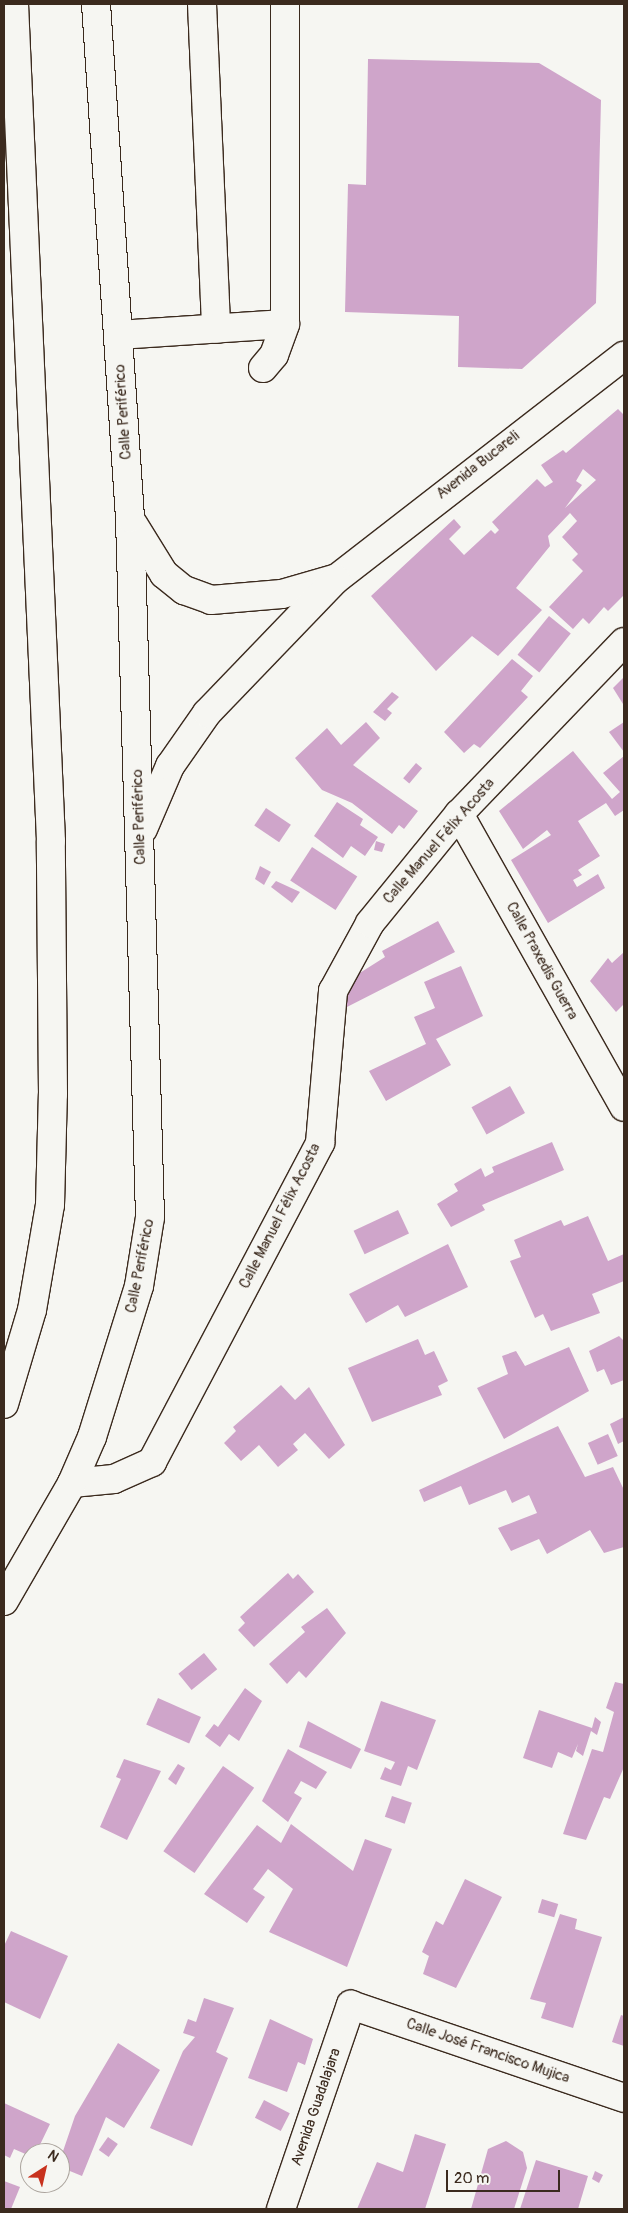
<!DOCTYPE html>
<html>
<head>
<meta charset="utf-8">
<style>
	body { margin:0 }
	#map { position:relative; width:628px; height:2213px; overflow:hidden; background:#f6f6f2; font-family:Pangolin,sans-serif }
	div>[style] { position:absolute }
	.building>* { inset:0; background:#cfa5ca; transform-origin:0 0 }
	.roads { filter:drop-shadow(1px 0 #3b2a1e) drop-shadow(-1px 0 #3b2a1e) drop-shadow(0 1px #3b2a1e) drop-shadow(0 -1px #3b2a1e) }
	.minor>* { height:28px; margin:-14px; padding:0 14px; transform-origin:14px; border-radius:14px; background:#f6f6f2 }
	.highway>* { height:28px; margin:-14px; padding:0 14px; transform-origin:14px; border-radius:14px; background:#f6f6f2 }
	span { translate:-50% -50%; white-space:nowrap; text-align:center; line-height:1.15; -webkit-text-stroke:4px #f6f6f2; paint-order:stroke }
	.street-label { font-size:15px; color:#3b2a1e }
	.frame { position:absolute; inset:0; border:5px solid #3b2a1e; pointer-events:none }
	.north { position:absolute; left:20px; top:2143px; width:50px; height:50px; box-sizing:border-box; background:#f6f6f2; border:1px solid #aba49d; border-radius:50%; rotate:35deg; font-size:14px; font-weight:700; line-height:20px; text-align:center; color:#3b2a1e }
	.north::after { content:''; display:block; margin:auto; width:18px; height:22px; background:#c8321e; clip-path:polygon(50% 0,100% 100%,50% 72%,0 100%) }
	.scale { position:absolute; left:446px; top:2170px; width:114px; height:22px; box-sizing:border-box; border:2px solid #3b2a1e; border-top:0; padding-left:6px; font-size:15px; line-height:18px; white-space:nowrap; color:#3b2a1e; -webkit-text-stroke:4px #f6f6f2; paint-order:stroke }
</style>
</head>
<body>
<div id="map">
	<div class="building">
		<div style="clip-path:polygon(368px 59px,539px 63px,601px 100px,596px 303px,522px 369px,458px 367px,459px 316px,345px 312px,348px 184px,366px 185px)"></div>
		<div style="clip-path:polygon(evenodd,618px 409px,624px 415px,624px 595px,608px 611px,604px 607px,589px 624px,583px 618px,573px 629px,549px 607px,583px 571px,572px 560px,578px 554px,562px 537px,577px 521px,570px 513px,548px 536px,550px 546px,516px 588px,542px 610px,498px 656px,472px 636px,436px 671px,371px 596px,454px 519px,461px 527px,449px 539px,464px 555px,491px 530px,495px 534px,499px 530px,492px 522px,537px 479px,545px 487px,553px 482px,541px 465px,563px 450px,566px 453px,618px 409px,583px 469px,596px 480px,565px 508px,582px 485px,576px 481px,583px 469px)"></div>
		<div style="left:549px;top:616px;width:28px;height:50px;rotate:39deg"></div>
		<div style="clip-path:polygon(512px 659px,533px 676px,521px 691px,528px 697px,480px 748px,474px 744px,464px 753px,444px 732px)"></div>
		<div style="clip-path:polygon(624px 677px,624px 703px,623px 704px,613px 688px)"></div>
		<div style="clip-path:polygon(392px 692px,399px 697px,387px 709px,392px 713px,385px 721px,373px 712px)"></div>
		<div style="clip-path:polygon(366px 722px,380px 738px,353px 765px,418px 811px,404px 829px,399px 825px,392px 834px,352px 803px,322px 790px,295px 758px,327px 728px,341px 745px)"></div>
		<div style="clip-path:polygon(624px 722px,624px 752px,609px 732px)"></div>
		<div style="clip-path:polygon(573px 751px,612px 799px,620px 792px,603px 773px,624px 756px,624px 810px,615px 816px,606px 803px,578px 821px,600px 856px,578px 870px,582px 875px,573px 880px,577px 887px,598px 874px,605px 888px,548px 923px,511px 860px,551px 835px,547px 830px,523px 849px,499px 811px)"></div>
		<div style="left:416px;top:763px;width:8px;height:20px;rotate:40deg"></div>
		<div style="clip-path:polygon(337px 802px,363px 819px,360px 825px,378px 837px,365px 856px,351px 846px,343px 858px,314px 836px)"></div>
		<div style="left:266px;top:808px;width:30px;height:21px;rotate:34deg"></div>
		<div style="clip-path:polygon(376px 841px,385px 844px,382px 852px,374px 850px)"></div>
		<div style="left:312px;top:847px;width:54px;height:40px;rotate:33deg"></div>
		<div style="clip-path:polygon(260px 866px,271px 872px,264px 885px,255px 879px)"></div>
		<div style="clip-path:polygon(276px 881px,300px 892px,292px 903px,271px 887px)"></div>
		<div style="clip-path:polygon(438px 921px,455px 952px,343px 1009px,345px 985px,355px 976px,385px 957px,382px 951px)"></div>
		<div style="clip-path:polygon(624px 952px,624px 1004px,616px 1012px,590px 981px,608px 958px,612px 963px)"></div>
		<div style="clip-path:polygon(461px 966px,483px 1016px,436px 1039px,451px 1065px,386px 1101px,369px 1071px,426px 1044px,414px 1017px,435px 1008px,424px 982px)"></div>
		<div style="left:510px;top:1086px;width:31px;height:44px;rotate:61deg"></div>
		<div style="clip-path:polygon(552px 1142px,564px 1170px,482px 1205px,485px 1210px,451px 1227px,437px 1204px,458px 1191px,454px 1184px,481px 1168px,485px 1177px,494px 1172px,492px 1167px)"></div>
		<div style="left:398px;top:1210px;width:26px;height:49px;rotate:65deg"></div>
		<div style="clip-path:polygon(588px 1216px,608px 1261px,624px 1254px,624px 1281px,592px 1294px,600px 1313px,551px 1331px,543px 1314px,535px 1318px,510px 1261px,521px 1257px,514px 1240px,561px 1220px,564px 1226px)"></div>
		<div style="clip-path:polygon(448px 1244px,468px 1287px,405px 1317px,398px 1305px,366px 1323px,349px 1294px)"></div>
		<div style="clip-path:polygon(619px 1336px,624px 1341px,624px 1380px,611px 1385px,604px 1369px,597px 1372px,589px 1351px)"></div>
		<div style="clip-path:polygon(418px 1339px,425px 1355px,434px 1351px,448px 1381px,438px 1386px,442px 1395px,372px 1422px,348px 1368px)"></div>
		<div style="clip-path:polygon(569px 1347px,589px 1391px,504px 1439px,477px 1388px,508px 1374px,502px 1356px,516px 1351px,525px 1366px)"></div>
		<div style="clip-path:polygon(281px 1385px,295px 1400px,309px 1387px,345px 1445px,329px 1459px,305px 1433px,293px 1444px,298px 1450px,278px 1467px,259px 1445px,241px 1461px,224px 1443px,236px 1431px,233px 1427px)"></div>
		<div style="clip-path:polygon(624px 1417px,624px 1441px,618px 1444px,610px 1424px)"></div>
		<div style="clip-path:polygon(558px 1426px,585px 1477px,613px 1467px,624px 1490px,624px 1547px,604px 1553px,590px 1530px,547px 1554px,539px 1539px,511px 1551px,498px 1528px,537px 1513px,529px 1495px,512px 1503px,506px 1490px,469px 1505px,461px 1486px,424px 1502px,419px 1490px)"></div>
		<div style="left:608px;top:1434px;width:24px;height:22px;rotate:66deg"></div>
		<div style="clip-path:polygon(288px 1573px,293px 1579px,298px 1574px,314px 1592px,254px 1647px,238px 1630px,245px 1623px,240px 1617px)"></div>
		<div style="clip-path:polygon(327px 1608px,346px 1633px,306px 1678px,299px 1671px,287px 1684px,269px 1664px,305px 1632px,301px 1627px)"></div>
		<div style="left:204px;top:1653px;width:21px;height:33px;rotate:51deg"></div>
		<div style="clip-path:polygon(615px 1682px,624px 1684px,624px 1767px,610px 1799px,604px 1797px,586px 1840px,563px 1834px,592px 1749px,603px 1752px,614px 1712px,606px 1708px)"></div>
		<div style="clip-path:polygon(245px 1688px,262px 1701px,239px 1741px,229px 1734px,220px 1747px,205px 1736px,214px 1724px,218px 1727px)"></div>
		<div style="left:158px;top:1698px;width:47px;height:29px;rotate:24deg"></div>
		<div style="clip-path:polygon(381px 1701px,436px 1720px,417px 1770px,408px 1766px,401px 1786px,380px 1779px,385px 1767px,391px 1770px,395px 1762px,364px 1751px)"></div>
		<div style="clip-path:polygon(539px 1710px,592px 1728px,595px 1717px,601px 1722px,597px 1735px,591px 1731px,583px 1756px,576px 1751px,578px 1744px,572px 1758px,558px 1752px,552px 1768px,523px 1758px)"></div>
		<div style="clip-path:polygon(308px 1721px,361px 1749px,351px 1769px,299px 1747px)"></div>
		<div style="clip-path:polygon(288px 1749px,327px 1772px,316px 1789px,301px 1781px,294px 1793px,302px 1798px,288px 1822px,262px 1801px)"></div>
		<div style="clip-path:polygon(124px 1759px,161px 1771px,127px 1840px,100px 1827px,121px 1779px,116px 1777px)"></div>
		<div style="clip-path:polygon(178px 1764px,185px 1768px,176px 1785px,168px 1779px)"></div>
		<div style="left:223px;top:1766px;width:38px;height:104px;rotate:35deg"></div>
		<div style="left:392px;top:1796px;width:21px;height:22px;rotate:19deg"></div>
		<div style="clip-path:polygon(291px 1824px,353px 1871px,365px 1839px,392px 1849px,347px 1967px,269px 1932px,293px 1889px,268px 1869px,253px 1889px,265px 1897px,247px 1923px,204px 1894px,257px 1825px,281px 1843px)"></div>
		<div style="clip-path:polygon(465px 1879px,502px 1897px,456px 1988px,423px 1974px,429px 1956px,422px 1952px,436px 1921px,443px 1925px)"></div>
		<div style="left:542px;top:1899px;width:17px;height:14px;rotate:17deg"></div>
		<div style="clip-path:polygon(560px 1914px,577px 1919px,575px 1929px,602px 1937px,573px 2028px,541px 2018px,546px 2003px,530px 1999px)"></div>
		<div style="clip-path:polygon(11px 1931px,68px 1956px,40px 2019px,4px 2002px,4px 1946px)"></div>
		<div style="clip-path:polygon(204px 1998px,234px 2008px,216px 2052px,228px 2058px,192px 2146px,150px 2128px,183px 2051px,195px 2037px,183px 2033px,188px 2019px,196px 2022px)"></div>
		<div style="clip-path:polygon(621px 2015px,624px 2016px,624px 2046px,612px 2042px)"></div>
		<div style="clip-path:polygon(270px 2019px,313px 2039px,305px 2065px,298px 2062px,287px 2092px,248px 2078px)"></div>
		<div style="clip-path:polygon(118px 2043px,160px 2070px,124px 2128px,106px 2117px,82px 2176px,60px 2167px,60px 2160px,75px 2116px)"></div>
		<div style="left:264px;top:2100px;width:29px;height:20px;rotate:27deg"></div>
		<div style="clip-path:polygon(4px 2103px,50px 2124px,36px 2153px,30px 2156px,14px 2149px,10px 2158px,4px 2155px)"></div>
		<div style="clip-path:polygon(415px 2134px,446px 2144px,425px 2209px,357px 2209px,377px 2162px,403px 2172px)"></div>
		<div style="left:108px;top:2137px;width:12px;height:16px;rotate:35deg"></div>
		<div style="clip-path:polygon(506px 2141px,523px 2152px,527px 2168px,514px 2209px,471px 2209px,488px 2149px)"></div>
		<div style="clip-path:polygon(536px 2160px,588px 2176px,578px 2209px,520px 2209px)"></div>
		<div style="clip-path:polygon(595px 2171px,603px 2175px,599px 2183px,592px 2179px)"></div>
		<div style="clip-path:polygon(4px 2181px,20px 2187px,11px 2209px,4px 2209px)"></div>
	</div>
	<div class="roads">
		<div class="minor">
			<div style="left:202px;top:4px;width:325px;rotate:87.5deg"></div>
			<div style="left:118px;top:335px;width:167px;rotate:-3.8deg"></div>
			<div style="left:263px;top:368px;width:17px;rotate:-50deg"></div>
			<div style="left:274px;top:355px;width:33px;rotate:-70deg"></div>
			<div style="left:285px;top:324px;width:320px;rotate:-90deg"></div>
			<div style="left:336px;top:579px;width:364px;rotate:-37.8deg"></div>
			<div style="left:459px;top:814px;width:336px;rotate:60.6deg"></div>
			<div style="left:72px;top:1483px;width:42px;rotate:-5.4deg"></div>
			<div style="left:114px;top:1479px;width:42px;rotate:-24.1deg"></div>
			<div style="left:152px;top:1462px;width:361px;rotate:-62.2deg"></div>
			<div style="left:320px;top:1143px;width:153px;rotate:-85.1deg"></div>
			<div style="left:333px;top:991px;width:77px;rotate:-61.4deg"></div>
			<div style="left:370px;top:923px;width:141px;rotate:-50.8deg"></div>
			<div style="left:459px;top:814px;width:238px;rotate:-46.2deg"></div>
			<div style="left:281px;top:2209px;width:216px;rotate:-71.1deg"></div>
			<div style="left:351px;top:2005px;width:288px;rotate:18.8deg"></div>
		</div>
		<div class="highway">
			<div style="left:133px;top:524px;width:59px;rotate:58.2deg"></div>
			<div style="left:164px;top:574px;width:26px;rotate:39deg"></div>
			<div style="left:184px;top:590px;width:29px;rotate:20deg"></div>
			<div style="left:211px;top:600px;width:71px;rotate:-4.8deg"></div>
			<div style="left:282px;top:594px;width:54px;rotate:-16.1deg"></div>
			<div style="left:143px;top:829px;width:69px;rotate:-66.8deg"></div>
			<div style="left:170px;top:766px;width:65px;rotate:-55.1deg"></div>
			<div style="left:207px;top:713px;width:186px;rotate:-46.1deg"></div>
			<div style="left:4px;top:1404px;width:98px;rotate:-73.4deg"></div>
			<div style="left:32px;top:1310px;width:107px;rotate:-80.3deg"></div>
			<div style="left:50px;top:1205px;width:111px;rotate:-88.5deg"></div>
			<div style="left:53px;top:1094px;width:253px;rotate:-90.5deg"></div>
			<div style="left:51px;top:841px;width:838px;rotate:-92.53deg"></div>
			<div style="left:4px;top:1601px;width:136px;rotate:-60deg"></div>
			<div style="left:72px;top:1483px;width:50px;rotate:-66.5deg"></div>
			<div style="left:92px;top:1437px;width:158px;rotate:-72.7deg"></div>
			<div style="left:139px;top:1286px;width:70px;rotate:-80.9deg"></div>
			<div style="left:150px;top:1217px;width:699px;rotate:-91.64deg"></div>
			<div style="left:130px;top:518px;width:515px;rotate:-93.78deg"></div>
		</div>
	</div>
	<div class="street-label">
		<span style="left:123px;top:412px;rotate:-94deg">Calle Periférico</span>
		<span style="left:478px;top:465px;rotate:-38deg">Avenida Bucareli</span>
		<span style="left:139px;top:817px;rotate:-92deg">Calle Periférico</span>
		<span style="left:439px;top:841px;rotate:-49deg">Calle Manuel Félix Acosta</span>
		<span style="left:542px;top:961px;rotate:61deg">Calle Praxedis Guerra</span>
		<span style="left:280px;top:1216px;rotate:-63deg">Calle Manuel Félix Acosta</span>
		<span style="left:140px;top:1266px;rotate:-79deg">Calle Periférico</span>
		<span style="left:488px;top:2051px;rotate:19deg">Calle José Francisco Mujica</span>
		<span style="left:316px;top:2107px;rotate:-71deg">Avenida Guadalajara</span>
	</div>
	<div class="frame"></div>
	<div class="north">N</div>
	<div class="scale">20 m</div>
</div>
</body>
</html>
